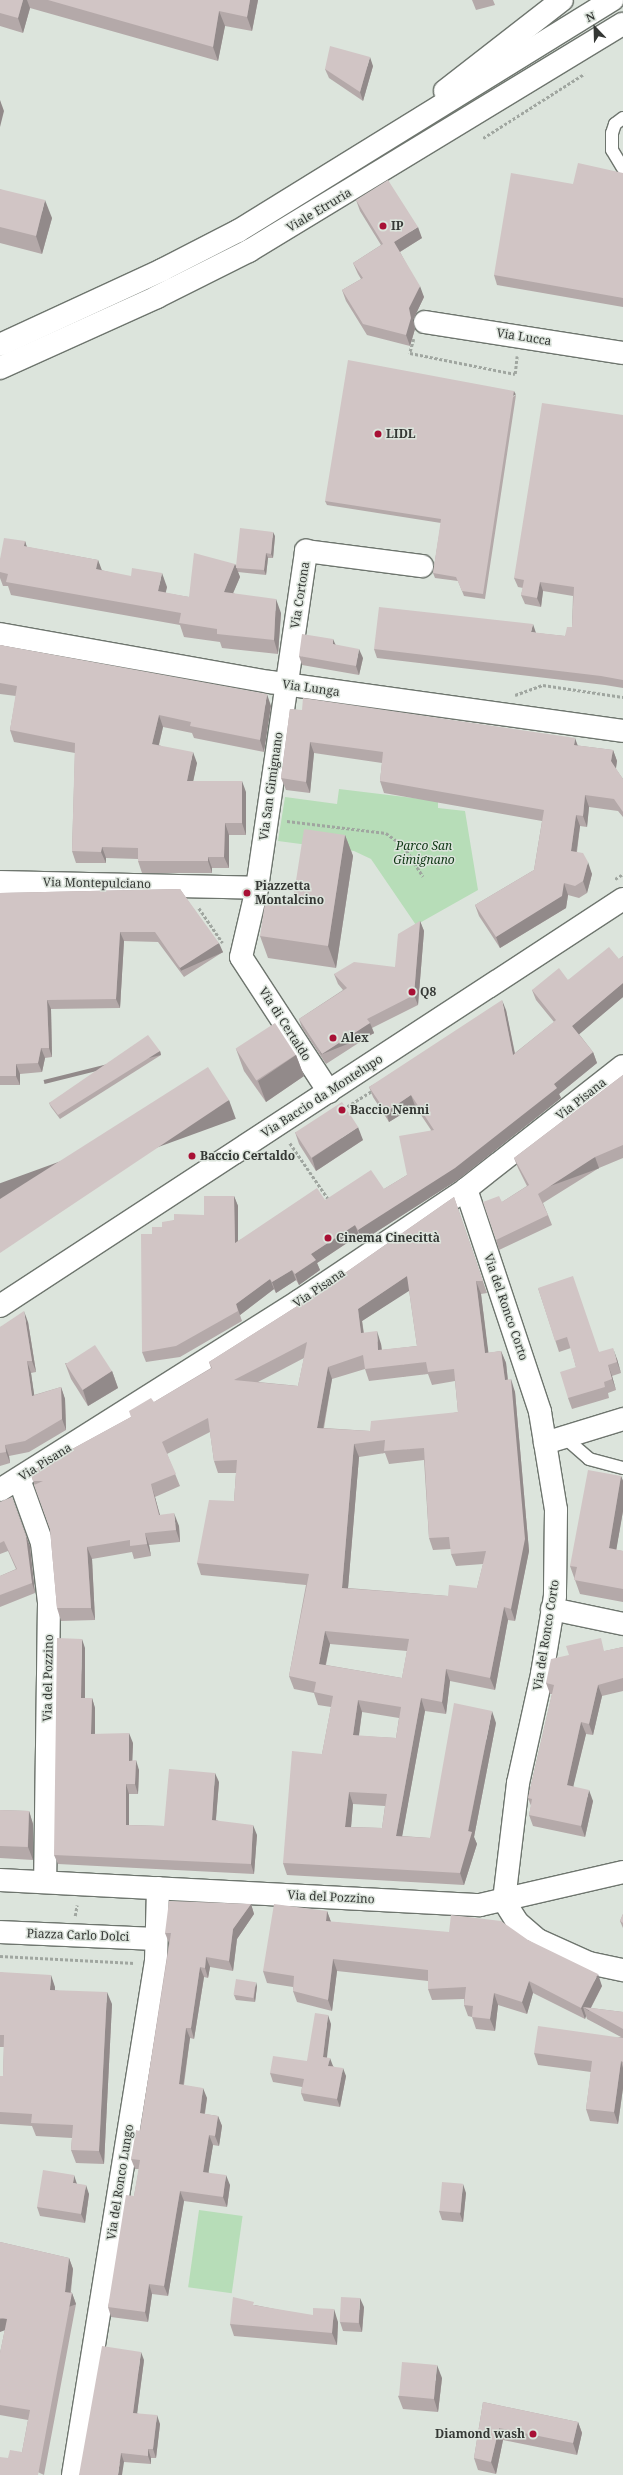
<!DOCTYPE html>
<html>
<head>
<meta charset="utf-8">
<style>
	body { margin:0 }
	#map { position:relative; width:623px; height:2475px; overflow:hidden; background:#dce4dc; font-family:"Noto Serif",serif }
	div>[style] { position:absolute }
	.green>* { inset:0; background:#b7ddb8; transform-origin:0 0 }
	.path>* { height:2.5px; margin-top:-1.25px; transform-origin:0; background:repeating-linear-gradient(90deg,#a0a6a0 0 3px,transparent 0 5px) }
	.roads { filter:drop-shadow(1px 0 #6e756e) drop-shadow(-1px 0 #6e756e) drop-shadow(0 1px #6e756e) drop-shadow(0 -1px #6e756e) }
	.service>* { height:12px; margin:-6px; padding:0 6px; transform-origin:6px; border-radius:6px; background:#fff }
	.minor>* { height:22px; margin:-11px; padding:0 11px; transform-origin:11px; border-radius:11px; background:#fff }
	.tertiary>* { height:22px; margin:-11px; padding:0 11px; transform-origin:11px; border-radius:11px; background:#fff }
	.primary>* { height:22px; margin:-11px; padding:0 11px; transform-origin:11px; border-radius:11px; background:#fff }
	.wall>* { inset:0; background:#b4a9a9 }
	.shaded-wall>* { inset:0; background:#928a8a; transform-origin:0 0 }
	.building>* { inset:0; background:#d1c5c5; transform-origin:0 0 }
	.dots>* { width:11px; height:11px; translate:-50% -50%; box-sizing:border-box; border:2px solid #dce4dc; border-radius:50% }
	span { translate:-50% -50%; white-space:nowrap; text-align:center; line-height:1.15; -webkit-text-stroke:3px #dce4dc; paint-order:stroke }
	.street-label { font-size:12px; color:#353835 }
	.poi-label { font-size:12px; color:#353835; font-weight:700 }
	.left { translate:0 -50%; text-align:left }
	.right { translate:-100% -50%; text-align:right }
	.park-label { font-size:12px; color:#0e3714; font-style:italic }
	.north { position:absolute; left:575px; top:8px; width:40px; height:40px; -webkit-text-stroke:3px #dce4dc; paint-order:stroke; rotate:337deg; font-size:11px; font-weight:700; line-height:16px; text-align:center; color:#353835 }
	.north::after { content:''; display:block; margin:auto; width:14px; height:18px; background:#353835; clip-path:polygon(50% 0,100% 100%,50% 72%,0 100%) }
</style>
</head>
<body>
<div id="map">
	<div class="green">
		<div style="clip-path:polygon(339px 789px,438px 801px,438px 808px,465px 811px,478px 890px,416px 925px,371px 859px,354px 851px,278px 841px,285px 797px,337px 804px)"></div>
		<div style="left:199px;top:2210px;width:44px;height:78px;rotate:8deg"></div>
	</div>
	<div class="path">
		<div style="left:483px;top:138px;width:120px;rotate:-32.4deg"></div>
		<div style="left:414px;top:339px;width:15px;rotate:106deg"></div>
		<div style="left:410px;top:353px;width:107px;rotate:11.3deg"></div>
		<div style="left:515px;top:374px;width:18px;rotate:-84deg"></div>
		<div style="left:515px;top:695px;width:30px;rotate:-20deg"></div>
		<div style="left:543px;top:685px;width:81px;rotate:8.5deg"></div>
		<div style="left:287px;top:821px;width:100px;rotate:6.9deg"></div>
		<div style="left:386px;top:833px;width:22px;rotate:36deg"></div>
		<div style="left:404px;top:846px;width:36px;rotate:58deg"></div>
		<div style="left:615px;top:879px;width:9px;rotate:-32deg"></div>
		<div style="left:199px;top:908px;width:42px;rotate:55.6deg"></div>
		<div style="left:343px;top:1109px;width:36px;rotate:-32deg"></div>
		<div style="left:290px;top:1143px;width:69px;rotate:55.6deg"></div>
		<div style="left:75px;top:1916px;width:11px;rotate:-80deg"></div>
		<div style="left:0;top:1956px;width:135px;rotate:3deg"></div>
	</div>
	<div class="roads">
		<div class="service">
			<div style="left:623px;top:118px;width:10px;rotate:143deg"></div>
			<div style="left:615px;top:124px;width:9px;rotate:108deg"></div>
			<div style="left:612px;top:133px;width:17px;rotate:90deg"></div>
			<div style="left:612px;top:150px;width:21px;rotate:59deg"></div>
			<div style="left:564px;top:1437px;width:33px;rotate:41deg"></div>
			<div style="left:589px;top:1459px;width:35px;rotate:15deg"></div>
		</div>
		<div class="minor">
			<div style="left:425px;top:322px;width:200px;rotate:8.9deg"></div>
			<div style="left:0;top:634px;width:274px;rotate:10.1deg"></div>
			<div style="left:270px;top:682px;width:356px;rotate:7.9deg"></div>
			<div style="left:0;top:882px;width:257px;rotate:1.3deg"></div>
			<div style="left:329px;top:1092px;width:161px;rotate:-123.1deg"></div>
			<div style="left:241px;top:957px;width:71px;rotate:-76.9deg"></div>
			<div style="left:257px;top:888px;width:341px;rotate:-81.7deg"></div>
			<div style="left:306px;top:551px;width:117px;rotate:7.4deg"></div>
			<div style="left:466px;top:1189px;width:235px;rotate:71.6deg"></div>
			<div style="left:540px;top:1412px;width:99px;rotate:80.7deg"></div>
			<div style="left:556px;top:1510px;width:86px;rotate:90.7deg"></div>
			<div style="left:555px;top:1596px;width:79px;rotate:99.5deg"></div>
			<div style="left:542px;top:1674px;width:112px;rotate:102.4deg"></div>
			<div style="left:518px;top:1783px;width:119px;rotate:96.8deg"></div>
			<div style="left:504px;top:1901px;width:25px;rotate:58deg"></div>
			<div style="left:517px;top:1922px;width:28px;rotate:41deg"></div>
			<div style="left:538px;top:1940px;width:56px;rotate:24.3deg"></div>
			<div style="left:589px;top:1963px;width:35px;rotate:12deg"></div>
			<div style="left:545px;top:1443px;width:82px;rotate:-17.1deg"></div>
			<div style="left:19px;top:1479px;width:68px;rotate:70.2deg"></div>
			<div style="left:42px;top:1543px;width:60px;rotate:83.3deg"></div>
			<div style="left:49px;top:1603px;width:279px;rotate:90.8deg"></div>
			<div style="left:0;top:1490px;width:354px;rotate:-32.3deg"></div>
			<div style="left:299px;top:1301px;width:201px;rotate:-33.8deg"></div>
			<div style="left:466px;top:1189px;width:199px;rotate:-38.1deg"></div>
			<div style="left:552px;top:1609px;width:73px;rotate:11.9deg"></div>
			<div style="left:0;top:1880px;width:481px;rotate:3deg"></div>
			<div style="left:480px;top:1905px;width:147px;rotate:-13deg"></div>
			<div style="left:0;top:1932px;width:156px;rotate:2.6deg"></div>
			<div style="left:73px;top:2475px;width:521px;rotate:-80.83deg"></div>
			<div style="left:156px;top:1961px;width:73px;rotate:-88.4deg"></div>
		</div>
		<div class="tertiary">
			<div style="left:0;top:1306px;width:744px;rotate:-33.16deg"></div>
		</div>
		<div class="primary">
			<div style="left:445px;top:91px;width:148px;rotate:-37.9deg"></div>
			<div style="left:0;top:345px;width:179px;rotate:-24.8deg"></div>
			<div style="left:162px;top:270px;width:85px;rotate:-27.2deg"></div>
			<div style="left:238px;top:231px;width:440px;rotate:-31.7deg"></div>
			<div style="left:0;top:368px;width:172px;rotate:-24.3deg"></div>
			<div style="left:157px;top:297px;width:103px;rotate:-26.6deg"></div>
			<div style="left:249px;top:251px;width:437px;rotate:-31.3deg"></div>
		</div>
	</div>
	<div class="wall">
		<div style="clip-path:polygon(0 0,258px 0,252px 31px,225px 26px,218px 61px,30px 8px,23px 33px,0 26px)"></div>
		<div style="clip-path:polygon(472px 0,493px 0,495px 5px,476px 10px)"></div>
		<div style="clip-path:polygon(373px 66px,363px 101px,329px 78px,325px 69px)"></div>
		<div style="clip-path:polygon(623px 173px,623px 307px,497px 285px,494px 275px,573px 184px)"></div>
		<div style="clip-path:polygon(0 189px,52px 218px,42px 254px,0 243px)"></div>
		<div style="clip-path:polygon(356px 200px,422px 238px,400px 252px,424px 297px,413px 320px,415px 329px,410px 346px,367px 335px,346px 301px,342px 290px,361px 279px,358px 274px,353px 263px,381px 245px,360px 211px)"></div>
		<div style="clip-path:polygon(516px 395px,485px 599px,464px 596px,458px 581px,435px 578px,433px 573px,441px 523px,327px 505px,325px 501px)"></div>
		<div style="clip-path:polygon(623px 415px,623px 688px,605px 685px,377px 658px,374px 649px,536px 633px,565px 636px,572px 627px,573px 596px,543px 591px,541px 607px,525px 604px,521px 595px,523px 588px,518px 587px,514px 578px)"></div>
		<div style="clip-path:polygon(275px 536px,273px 558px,268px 558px,266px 575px,238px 572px,240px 577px,233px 593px,281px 613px,278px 654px,222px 648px,220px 642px,184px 637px,180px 625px,11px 595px,8px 586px,3px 586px,0 578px,0 559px,25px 541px,27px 547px,98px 560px,101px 570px,167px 587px,165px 593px,189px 597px,235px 564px,236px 566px)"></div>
		<div style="clip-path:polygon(0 645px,271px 706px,264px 752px,194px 738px,192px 733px,163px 727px,159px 745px,197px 763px,193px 781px,246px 792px,246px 835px,229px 835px,229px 868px,212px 868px,212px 873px,142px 873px,138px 861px,138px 859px,106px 858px,106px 863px,76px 863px,72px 851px,75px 753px,14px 742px,10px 730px,16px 696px,0 694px)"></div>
		<div style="clip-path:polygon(299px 656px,363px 658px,359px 675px,302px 665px)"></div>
		<div style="clip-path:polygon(290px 709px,613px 750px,617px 761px,616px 769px,623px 779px,623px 817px,618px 811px,589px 807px,587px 827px,580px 826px,577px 852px,592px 874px,587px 893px,579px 898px,568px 895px,566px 908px,500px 948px,479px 916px,475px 905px,534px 870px,542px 821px,384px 793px,380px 781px,382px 763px,314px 753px,310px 793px,286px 790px,281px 778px)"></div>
		<div style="clip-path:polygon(345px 835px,353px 856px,336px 968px,268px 958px,260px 936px,293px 900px)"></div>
		<div style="clip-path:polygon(180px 889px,223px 952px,184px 977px,158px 942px,124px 941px,120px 1008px,51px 1009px,52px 1057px,45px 1058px,42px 1072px,20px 1074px,20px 1085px,0 1085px,0 893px)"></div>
		<div style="clip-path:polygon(420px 921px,424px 931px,418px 1005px,372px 1028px,374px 1033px,326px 1064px,302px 1028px,299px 1019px,343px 990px,338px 984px,334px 974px,395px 967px)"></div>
		<div style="clip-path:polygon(623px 956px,623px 997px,579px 1034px,593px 1052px,597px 1063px,559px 1094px,561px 1098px,459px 1179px,362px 1241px,359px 1235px,317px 1263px,320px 1270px,299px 1285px,296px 1280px,276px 1293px,274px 1289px,240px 1315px,242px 1321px,180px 1357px,146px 1362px,142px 1352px,152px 1234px,174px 1220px,204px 1215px,234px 1196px,238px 1206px,238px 1241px,325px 1200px,384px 1189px,407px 1175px,431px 1130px,415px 1106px,389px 1122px,373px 1097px,369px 1087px,506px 1010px,515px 1053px,554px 1022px,536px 1000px,532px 990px,568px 980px,619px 959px)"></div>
		<div style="clip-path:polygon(236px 1049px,296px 1055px,304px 1076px,266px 1102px,244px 1071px)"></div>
		<div style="clip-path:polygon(160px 1051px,161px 1055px,60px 1119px,51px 1107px,49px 1103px)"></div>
		<div style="clip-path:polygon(623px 1075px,623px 1158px,599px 1168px,543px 1203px,548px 1215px,552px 1225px,499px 1250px,496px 1240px,502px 1202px,527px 1186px,518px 1168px,514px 1158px)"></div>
		<div style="clip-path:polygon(295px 1132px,363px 1140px,316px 1171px,299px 1144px)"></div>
		<div style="clip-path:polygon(evenodd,454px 1197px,487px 1293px,481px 1294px,488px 1353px,501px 1351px,506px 1363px,508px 1380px,515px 1392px,529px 1551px,515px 1621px,508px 1620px,495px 1690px,450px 1681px,446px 1714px,425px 1711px,402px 1836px,430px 1838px,496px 1723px,474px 1837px,477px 1844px,464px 1885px,287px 1875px,283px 1863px,322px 1754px,331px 1707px,318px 1705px,314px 1693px,294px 1689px,289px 1676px,306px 1585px,201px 1575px,197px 1563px,234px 1501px,236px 1473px,218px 1473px,214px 1461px,210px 1432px,167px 1454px,180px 1486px,155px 1497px,160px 1515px,179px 1526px,180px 1542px,149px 1545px,151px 1556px,134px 1559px,132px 1552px,92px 1559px,95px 1620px,61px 1621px,57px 1608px,50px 1529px,30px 1472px,131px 1417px,154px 1402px,211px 1368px,209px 1362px,302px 1303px,454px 1197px,409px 1290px,417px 1346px,382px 1350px,381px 1344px,364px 1333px,362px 1321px,409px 1290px,454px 1197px,304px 1358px,298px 1386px,258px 1382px,304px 1358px,454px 1197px,365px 1369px,369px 1381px,428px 1374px,432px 1385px,455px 1381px,458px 1412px,370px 1431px,324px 1428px,332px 1379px,365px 1369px,454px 1197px,385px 1453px,389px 1464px,424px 1460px,429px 1538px,433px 1550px,451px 1549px,451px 1554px,456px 1566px,483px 1564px,477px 1588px,448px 1596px,348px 1588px,359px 1457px,385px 1453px,454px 1197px,330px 1644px,407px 1651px,402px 1678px,326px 1665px,330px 1644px,454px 1197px,362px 1712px,399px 1718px,396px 1738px,359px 1736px,362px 1712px,454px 1197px,353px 1804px,385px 1806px,382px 1828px,351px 1827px,353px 1804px)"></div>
		<div style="clip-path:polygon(538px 1288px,599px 1352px,617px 1359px,621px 1373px,612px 1376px,616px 1390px,608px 1393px,609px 1398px,572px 1409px,568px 1398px,576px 1367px,571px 1348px,559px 1352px)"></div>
		<div style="clip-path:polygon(28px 1322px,36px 1372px,31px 1373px,34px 1395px,61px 1387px,65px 1399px,66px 1430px,29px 1452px,9px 1456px,10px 1463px,0 1466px,0 1327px)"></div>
		<div style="clip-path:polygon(65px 1363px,112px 1371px,118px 1388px,88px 1406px,71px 1379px)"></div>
		<div style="clip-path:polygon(621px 1476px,623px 1481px,623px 1511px,616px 1550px,623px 1551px,623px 1602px,580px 1594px,570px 1566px)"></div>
		<div style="clip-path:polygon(0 1502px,30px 1546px,35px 1593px,0 1607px,0 1576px,16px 1569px,8px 1551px,0 1554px)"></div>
		<div style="clip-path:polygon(623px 1647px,623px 1691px,602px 1696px,593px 1735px,586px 1734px,573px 1786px,593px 1801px,585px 1837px,533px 1826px,529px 1815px,531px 1806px,528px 1798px,552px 1694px,550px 1694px,546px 1683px,605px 1651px)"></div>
		<div style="clip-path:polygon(85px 1648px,85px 1698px,92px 1698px,95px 1708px,95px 1734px,133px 1743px,132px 1760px,139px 1770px,138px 1794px,129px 1794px,129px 1825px,164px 1826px,219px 1782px,216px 1820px,257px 1835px,254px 1874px,58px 1864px,54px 1855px)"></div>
		<div style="clip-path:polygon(0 1810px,29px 1811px,33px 1824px,33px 1860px,0 1858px)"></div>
		<div style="clip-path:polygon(251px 1904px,254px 1914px,237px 1939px,233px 1971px,210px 1967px,208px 1978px,204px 1977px,194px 2039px,190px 2038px,184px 2085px,207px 2098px,205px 2114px,218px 2116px,222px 2126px,219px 2146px,213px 2145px,208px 2172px,230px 2185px,227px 2207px,184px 2201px,168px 2296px,152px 2294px,148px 2322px,111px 2317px,108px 2307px,134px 2196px,139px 2169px,135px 2169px,131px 2159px,140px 2131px,169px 1943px,165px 1933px)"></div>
		<div style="clip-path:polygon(327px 1911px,331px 1922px,528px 1940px,602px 1986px,591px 2008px,623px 2012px,623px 2088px,618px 2124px,590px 2121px,586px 2109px,591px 2072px,538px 2065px,534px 2053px,621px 2037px,587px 2019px,586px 2016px,585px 2019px,533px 1993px,527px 2014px,498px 2005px,495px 2031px,476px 2029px,472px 2017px,468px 2016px,464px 2005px,464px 1999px,432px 2000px,428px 1989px,428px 1981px,337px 1971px,332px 2011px,297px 2002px,293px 1991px,293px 1987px,267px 1983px,263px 1971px)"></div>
		<div style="clip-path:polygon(623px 1914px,623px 1928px,620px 1921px)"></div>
		<div style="clip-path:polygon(0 1972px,55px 1987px,55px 1990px,112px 2004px,104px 2164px,76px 2163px,71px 2150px,72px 2138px,36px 2136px,32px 2126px,0 2124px,0 2076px,3px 2076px,4px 2047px,0 2047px)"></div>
		<div style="clip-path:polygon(257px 1986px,255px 2002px,236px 2000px,234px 1995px)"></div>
		<div style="clip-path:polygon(331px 2024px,326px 2058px,333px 2066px,346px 2076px,340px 2107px,304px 2101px,301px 2093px,302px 2087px,273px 2082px,270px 2073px,307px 2061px)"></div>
		<div style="clip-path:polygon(77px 2184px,89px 2194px,85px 2223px,40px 2216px,37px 2207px)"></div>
		<div style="clip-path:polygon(466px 2193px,463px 2222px,442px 2220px,439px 2211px)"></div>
		<div style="clip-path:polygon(0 2242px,69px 2258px,73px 2269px,71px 2292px,72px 2293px,76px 2304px,44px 2475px,8px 2458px,22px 2452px,28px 2420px,0 2415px,0 2353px,5px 2329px,0 2329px)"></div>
		<div style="clip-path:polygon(255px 2305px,338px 2322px,337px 2345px,234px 2336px,230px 2324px)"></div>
		<div style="clip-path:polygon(364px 2307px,362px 2332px,343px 2331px,340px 2322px)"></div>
		<div style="clip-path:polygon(144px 2360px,137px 2413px,160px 2424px,156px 2458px,151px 2458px,151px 2464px,124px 2462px,79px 2475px)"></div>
		<div style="clip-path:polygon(442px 2378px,438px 2412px,403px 2409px,398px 2396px)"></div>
		<div style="clip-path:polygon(483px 2402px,578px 2422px,582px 2433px,577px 2455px,503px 2440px,496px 2474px,478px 2470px,474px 2458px)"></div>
	</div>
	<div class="shaded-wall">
		<div style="clip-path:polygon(23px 0,27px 0,30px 8px,23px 33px,18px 18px)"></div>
		<div style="clip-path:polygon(250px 0,258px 0,252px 31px,247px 17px)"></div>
		<div style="clip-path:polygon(219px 11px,225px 26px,218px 61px,213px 47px)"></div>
		<div style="clip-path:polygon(370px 57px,373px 66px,363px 101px,360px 92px)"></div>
		<div style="clip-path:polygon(0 100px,4px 111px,0 127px)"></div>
		<div style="clip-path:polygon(45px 200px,52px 218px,42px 254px,36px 236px)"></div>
		<div style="clip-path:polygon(418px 227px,422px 238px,398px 253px,394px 242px)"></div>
		<div style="clip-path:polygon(420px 286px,424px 297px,413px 320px,415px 329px,410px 346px,406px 335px,409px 308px)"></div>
		<div style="left:514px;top:391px;width:4px;height:205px;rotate:63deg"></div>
		<div style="clip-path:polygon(273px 532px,275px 536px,273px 558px,271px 554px)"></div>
		<div style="clip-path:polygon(25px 541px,29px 555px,24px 546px)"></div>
		<div style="clip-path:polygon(266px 553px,268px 558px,266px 575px,264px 570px)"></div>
		<div style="clip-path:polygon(98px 560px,103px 573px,96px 569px)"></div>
		<div style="clip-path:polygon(235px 564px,240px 577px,228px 605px,224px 592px)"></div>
		<div style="clip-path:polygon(162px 573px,167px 587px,163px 605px,158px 591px)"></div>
		<div style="clip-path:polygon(540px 582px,543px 591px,541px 607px,537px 598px)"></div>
		<div style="clip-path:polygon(276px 599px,281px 613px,278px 654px,274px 640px)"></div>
		<div style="clip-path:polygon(533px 624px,536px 633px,531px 632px)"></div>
		<div style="clip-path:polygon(333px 639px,337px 648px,333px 644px)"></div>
		<div style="clip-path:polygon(359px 649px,363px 658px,359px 675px,356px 666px)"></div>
		<div style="clip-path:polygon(267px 694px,271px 706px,264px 752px,260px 740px)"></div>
		<div style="clip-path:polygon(159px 715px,163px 727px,156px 756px,152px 744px)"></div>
		<div style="clip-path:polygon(575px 738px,579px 749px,574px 745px)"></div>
		<div style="clip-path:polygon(310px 742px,314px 753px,310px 793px,306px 782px)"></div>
		<div style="clip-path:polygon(613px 750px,617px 761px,615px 773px,611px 761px)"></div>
		<div style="clip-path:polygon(193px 752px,197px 763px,191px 792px,187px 781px)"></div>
		<div style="clip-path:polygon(242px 781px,246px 792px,246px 835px,242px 823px)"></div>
		<div style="clip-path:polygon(585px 795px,589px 807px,587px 827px,583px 816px)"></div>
		<div style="clip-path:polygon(576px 815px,580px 826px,575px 862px,571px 851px)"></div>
		<div style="clip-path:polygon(225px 823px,229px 835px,229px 868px,224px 857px)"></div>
		<div style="clip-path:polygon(345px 835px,353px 856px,336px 968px,328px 946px)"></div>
		<div style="clip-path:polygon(102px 847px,106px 858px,106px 863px,101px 852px)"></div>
		<div style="clip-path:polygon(208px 857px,212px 868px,212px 873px,208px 861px)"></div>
		<div style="clip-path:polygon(588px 862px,592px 874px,587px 893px,583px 881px)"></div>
		<div style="clip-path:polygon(564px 883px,568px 895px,566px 908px,500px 948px,496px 937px)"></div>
		<div style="clip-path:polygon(420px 921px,424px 931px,418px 1005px,414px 995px)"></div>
		<div style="clip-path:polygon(120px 932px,124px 941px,120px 1008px,116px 999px)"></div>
		<div style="left:219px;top:943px;width:10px;height:46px;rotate:66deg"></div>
		<div style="clip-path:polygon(623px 983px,623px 997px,576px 1037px,572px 1026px)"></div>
		<div style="clip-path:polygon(47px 1000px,51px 1009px,52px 1057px,49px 1048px)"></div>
		<div style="clip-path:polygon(502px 1000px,506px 1010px,517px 1065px,513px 1055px)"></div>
		<div style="left:370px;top:1023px;width:11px;height:57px;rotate:68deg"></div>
		<div style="clip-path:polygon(41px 1048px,45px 1058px,42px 1072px,38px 1063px)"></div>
		<div style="left:160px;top:1051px;width:4px;height:120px;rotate:76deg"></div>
		<div style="clip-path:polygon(593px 1052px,597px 1063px,559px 1094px,561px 1098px,459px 1179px,362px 1241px,358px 1230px,554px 1084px)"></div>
		<div style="clip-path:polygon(296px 1055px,304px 1076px,266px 1102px,258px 1081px)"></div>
		<div style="clip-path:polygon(16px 1064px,20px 1074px,20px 1085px,16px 1076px)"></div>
		<div style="clip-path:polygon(411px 1095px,415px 1106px,389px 1122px,386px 1112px)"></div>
		<div style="left:229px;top:1100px;width:20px;height:275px;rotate:70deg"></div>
		<div style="clip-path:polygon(358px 1127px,363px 1140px,316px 1171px,312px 1158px)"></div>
		<div style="left:595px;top:1157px;width:12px;height:68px;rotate:70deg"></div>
		<div style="clip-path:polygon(234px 1196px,238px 1206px,238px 1254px,235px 1243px)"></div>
		<div style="clip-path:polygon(355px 1225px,359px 1235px,317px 1263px,320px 1270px,299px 1285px,295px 1274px,311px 1254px)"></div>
		<div style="clip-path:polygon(292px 1270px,296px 1280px,276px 1293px,272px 1282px)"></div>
		<div style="clip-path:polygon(407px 1276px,412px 1289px,362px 1321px,365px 1345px,361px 1333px,358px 1309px)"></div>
		<div style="clip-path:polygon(270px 1279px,274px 1289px,240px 1315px,236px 1304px)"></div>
		<div style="clip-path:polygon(476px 1281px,481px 1294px,490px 1365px,485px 1353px)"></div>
		<div style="clip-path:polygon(24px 1311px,28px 1322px,36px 1372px,32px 1361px)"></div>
		<div style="clip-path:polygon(377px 1331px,381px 1344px,383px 1362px,378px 1350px)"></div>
		<div style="clip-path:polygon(613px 1348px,617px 1359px,621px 1373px,617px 1362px)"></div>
		<div style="clip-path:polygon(501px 1351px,506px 1363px,509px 1392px,505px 1380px)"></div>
		<div style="clip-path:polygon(27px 1361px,31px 1373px,36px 1407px,32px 1396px)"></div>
		<div style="clip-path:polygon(608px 1365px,612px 1376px,616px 1390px,612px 1379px)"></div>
		<div style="clip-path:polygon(328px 1367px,332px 1379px,321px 1440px,317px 1428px)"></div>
		<div style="clip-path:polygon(112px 1371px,118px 1388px,88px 1406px,83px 1390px)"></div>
		<div style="clip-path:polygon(511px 1379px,515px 1392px,529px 1551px,515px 1621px,511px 1609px)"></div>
		<div style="clip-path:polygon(61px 1387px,65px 1399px,66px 1430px,62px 1419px)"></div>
		<div style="clip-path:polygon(354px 1444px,359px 1457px,347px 1600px,342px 1588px)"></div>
		<div style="clip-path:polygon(5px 1445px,9px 1456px,10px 1463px,6px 1452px)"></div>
		<div style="clip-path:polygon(621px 1476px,623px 1481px,623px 1511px,614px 1563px,609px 1548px)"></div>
		<div style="clip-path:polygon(151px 1484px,155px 1497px,163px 1527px,159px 1515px)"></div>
		<div style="clip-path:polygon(12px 1497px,30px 1546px,35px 1593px,32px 1583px)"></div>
		<div style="clip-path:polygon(174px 1513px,179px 1526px,180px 1542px,176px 1530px)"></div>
		<div style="clip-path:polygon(145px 1533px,149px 1545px,151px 1556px,147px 1544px)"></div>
		<div style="clip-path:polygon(87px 1547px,92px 1559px,95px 1620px,91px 1608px)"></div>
		<div style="clip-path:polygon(504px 1607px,508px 1620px,495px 1690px,490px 1678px)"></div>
		<div style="clip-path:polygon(325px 1631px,330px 1644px,323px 1676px,319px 1664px)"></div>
		<div style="clip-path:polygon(82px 1639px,85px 1648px,85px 1707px,81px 1698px)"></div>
		<div style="clip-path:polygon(446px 1669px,450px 1681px,446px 1714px,442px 1702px)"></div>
		<div style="clip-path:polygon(598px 1685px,602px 1696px,593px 1735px,589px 1724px)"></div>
		<div style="clip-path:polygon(92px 1698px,95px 1708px,95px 1743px,91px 1734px)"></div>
		<div style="clip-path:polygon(421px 1698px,425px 1711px,400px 1848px,396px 1836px)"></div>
		<div style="clip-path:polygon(358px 1700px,362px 1712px,357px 1748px,353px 1735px)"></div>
		<div style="clip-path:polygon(492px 1711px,496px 1723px,474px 1837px,477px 1844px,464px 1885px,460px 1873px)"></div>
		<div style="clip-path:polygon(581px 1722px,586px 1734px,571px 1796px,567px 1785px)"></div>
		<div style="clip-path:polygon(129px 1733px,133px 1743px,132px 1770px,129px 1761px)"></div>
		<div style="clip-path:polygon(136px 1760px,139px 1770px,138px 1794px,135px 1784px)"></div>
		<div style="clip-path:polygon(215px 1773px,219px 1782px,215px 1829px,212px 1820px)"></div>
		<div style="clip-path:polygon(126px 1784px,129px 1794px,129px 1835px,126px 1825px)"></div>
		<div style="clip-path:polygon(589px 1790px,593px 1801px,585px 1837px,581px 1826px)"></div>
		<div style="clip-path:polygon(349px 1792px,353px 1804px,350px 1839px,345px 1827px)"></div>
		<div style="clip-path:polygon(29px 1811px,33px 1824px,33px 1860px,28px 1847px)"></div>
		<div style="clip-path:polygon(253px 1825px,257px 1835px,254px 1874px,251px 1864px)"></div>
		<div style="clip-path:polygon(251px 1904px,254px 1914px,237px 1939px,233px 1971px,229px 1961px,233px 1929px)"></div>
		<div style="clip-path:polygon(327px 1911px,331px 1922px,326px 1921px)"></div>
		<div style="clip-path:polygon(206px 1957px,210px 1967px,208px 1978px,205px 1968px)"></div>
		<div style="clip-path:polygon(333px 1959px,337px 1971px,332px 2011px,328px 2000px)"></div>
		<div style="clip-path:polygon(200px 1967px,204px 1977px,194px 2039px,191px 2028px)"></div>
		<div style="clip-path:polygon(598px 1974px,602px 1986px,589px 2011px,583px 2007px,586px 2016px,585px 2019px,581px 2008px)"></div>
		<div style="clip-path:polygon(51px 1975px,55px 1987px,55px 2002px,50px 1990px)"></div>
		<div style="clip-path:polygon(529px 1981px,533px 1993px,527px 2014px,522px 2002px)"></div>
		<div style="clip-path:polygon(256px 1982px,257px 1986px,255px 2002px,254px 1998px)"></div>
		<div style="clip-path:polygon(107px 1992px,112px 2004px,104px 2164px,99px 2151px)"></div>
		<div style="clip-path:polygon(494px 1993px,498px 2005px,495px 2031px,490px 2019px)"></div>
		<div style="clip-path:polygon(328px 2015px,331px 2024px,326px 2065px,323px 2057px)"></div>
		<div style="clip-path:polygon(186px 2028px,190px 2038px,182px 2094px,179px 2084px)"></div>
		<div style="clip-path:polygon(330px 2058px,333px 2066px,328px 2066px)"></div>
		<div style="clip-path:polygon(621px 2061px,623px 2068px,623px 2088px,618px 2124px,614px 2112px)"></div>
		<div style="clip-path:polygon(343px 2068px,346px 2076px,340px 2107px,337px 2099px)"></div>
		<div style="clip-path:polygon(203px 2088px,207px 2098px,203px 2123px,200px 2113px)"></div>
		<div style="clip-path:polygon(218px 2116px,222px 2126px,219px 2146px,215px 2136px)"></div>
		<div style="clip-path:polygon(209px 2135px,213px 2145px,207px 2182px,203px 2172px)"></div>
		<div style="clip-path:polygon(74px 2175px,77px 2184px,73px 2183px)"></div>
		<div style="clip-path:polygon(226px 2175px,230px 2185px,227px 2207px,223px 2197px)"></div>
		<div style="clip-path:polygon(463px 2184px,466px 2193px,463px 2222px,460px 2214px)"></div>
		<div style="clip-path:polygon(86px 2185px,89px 2194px,85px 2223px,81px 2214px)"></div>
		<div style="clip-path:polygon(180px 2191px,184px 2201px,168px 2296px,164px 2286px)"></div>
		<div style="clip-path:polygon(69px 2258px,73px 2269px,69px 2303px,65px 2292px)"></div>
		<div style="clip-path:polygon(149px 2284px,152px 2294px,148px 2322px,145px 2312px)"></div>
		<div style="left:72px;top:2293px;width:12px;height:185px;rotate:70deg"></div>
		<div style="clip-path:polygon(360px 2298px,364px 2307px,362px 2332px,359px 2323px)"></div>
		<div style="clip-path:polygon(334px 2309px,338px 2322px,337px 2345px,332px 2333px)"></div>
		<div style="clip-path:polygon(141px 2352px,144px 2360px,136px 2422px,133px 2413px)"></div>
		<div style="clip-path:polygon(437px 2365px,442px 2378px,438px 2412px,434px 2399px)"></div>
		<div style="clip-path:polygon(157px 2415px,160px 2424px,156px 2458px,153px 2449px)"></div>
		<div style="clip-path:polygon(578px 2422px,582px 2433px,577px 2455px,573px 2443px)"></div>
		<div style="clip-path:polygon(499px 2428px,503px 2440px,496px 2474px,491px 2462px)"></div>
		<div style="clip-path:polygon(148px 2449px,151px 2458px,151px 2464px,148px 2456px)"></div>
		<div style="clip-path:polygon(121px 2453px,124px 2462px,122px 2475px,118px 2475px)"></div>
	</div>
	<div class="building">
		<div style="clip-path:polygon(0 0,23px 0,18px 18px,0 13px)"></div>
		<div style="clip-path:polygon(48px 0,250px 0,247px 17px,219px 11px,213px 47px)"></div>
		<div style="clip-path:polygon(330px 46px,370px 57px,360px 92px,325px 69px)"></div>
		<div style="clip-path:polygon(578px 163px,623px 173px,623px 298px,494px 275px,511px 173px,573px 184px)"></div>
		<div style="clip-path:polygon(388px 180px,418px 227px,394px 242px,420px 286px,409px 308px,411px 318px,406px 335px,363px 324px,342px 290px,363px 278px,353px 263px,383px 244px,356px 200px)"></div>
		<div style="clip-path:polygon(0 189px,45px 200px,36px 236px,0 227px)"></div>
		<div style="clip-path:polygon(348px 360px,514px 391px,483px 594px,462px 591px,456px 577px,433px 573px,441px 519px,325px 501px)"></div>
		<div style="clip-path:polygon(542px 403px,623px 415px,623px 680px,601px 676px,374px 649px,379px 607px,533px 624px,531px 632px,565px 636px,567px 627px,572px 627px,574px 587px,540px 582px,537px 598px,521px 595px,524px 580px,514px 578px)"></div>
		<div style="clip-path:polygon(240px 528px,273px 532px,271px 554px,266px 553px,264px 570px,236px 568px,236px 566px)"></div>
		<div style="clip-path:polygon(4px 538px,25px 541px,24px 546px,98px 560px,96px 569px,131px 576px,132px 568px,162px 573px,158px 591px,189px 597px,194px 553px,235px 564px,224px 592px,276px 599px,274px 640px,217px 634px,217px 629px,179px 623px,181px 613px,6px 582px,8px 574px,0 572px,0 559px)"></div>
		<div style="clip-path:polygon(302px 634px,333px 639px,333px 644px,359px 649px,356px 666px,299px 656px)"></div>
		<div style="clip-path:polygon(0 645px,267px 694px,260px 740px,190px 726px,191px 722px,159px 715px,152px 744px,193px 752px,187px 781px,242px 781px,242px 823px,225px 823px,224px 857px,208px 857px,208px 861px,138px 861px,138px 848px,102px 847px,101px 852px,72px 851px,75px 743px,10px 730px,17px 686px,0 683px)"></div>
		<div style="clip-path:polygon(303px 698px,575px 738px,574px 745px,613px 750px,611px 761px,623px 779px,623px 812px,614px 799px,585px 795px,583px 816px,576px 815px,571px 851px,583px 853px,588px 862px,583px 881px,575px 886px,564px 883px,562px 896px,496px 937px,475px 905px,534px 870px,544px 810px,380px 781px,383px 752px,310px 742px,306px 782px,281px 778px,290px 709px,302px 710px)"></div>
		<div style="clip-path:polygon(304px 829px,345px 835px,328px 946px,260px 936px,266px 896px,293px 900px)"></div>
		<div style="clip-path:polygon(180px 889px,219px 943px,180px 968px,155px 932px,120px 932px,116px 999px,47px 1000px,49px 1048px,41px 1048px,38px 1063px,16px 1064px,16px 1076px,0 1076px,0 893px)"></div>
		<div style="clip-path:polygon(420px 921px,414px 995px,367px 1019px,370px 1023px,322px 1054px,299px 1019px,347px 988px,334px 974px,354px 962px,395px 967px,398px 934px)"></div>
		<div style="clip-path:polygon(609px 947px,619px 959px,623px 956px,623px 983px,572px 1026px,593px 1052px,554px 1084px,557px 1088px,455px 1168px,358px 1230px,355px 1225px,311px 1254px,316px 1260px,295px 1274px,292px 1270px,272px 1282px,270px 1279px,236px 1304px,238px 1311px,176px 1346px,142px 1352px,141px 1234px,152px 1234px,152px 1227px,162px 1227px,162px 1222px,174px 1220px,174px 1214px,204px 1215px,204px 1196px,234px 1196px,235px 1243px,317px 1188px,325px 1200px,371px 1170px,384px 1189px,407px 1175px,399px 1136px,434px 1130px,411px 1095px,386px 1112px,369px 1087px,502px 1000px,513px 1055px,556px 1020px,532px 990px,559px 968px,568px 980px)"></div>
		<div style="left:275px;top:1023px;width:38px;height:47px;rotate:57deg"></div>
		<div style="clip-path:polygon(148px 1035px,160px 1051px,58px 1115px,49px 1103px)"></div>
		<div style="clip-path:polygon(208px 1067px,229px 1100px,0 1253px,0 1199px)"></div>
		<div style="clip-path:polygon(623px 1075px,623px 1145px,595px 1157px,538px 1194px,548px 1215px,496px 1240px,483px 1202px,499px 1196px,502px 1202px,529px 1185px,514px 1158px)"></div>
		<div style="left:342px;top:1102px;width:30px;height:56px;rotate:57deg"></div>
		<div style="clip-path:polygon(evenodd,454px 1197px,483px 1281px,476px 1281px,485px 1353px,501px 1351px,505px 1380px,511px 1379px,525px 1539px,511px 1609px,504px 1607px,490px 1678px,446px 1669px,442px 1702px,421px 1698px,396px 1836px,430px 1838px,454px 1703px,492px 1711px,468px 1831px,472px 1832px,460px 1873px,283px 1863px,292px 1751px,322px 1754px,333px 1696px,314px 1692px,316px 1682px,289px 1676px,309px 1574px,197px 1563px,209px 1500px,234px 1501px,237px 1460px,214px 1461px,208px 1418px,162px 1442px,176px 1474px,151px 1484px,159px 1515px,174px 1513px,176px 1530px,145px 1533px,147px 1544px,130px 1546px,130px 1540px,87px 1547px,91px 1608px,57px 1608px,50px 1529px,34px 1485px,43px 1481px,33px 1481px,30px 1472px,131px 1417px,129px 1411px,151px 1398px,154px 1402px,212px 1368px,209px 1362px,302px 1303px,454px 1197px,407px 1276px,417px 1346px,378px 1350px,377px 1331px,361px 1333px,358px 1309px,407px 1276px,454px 1197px,307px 1342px,298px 1386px,234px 1380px,307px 1342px,454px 1197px,363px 1355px,365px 1369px,426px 1362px,428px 1372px,454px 1369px,458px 1412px,371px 1421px,370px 1431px,317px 1428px,328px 1367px,363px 1355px,454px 1197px,385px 1440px,384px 1451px,424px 1448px,429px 1538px,449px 1537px,451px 1554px,486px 1551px,477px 1588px,449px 1585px,448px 1596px,342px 1588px,354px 1444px,385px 1440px,454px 1197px,325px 1631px,409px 1639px,402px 1678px,319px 1664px,325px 1631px,454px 1197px,358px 1700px,401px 1707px,396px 1738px,353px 1735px,358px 1700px,454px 1197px,349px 1792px,387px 1794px,382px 1828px,345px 1827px,349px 1792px)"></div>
		<div style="clip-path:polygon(573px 1276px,599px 1352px,613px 1348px,617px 1362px,608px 1365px,612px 1379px,604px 1382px,605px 1387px,568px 1398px,560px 1372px,576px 1367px,567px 1337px,555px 1341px,538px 1288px)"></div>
		<div style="clip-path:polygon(24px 1311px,32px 1361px,27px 1361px,32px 1396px,61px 1387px,62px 1419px,25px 1441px,5px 1445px,6px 1452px,0 1453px,0 1327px)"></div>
		<div style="left:95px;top:1345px;width:31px;height:35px;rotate:57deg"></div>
		<div style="clip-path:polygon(588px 1470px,621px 1476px,609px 1548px,623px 1551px,623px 1589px,574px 1580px,577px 1567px,570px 1566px)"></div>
		<div style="clip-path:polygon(12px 1497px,26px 1536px,32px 1583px,0 1595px,0 1576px,17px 1569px,4px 1541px,0 1543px,0 1502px)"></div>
		<div style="clip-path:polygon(57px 1638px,82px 1639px,81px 1698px,92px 1698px,91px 1734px,129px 1733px,129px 1761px,136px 1760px,135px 1784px,126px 1784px,126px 1825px,164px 1826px,169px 1769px,215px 1773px,212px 1820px,253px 1825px,251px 1864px,54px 1855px)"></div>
		<div style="clip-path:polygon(601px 1638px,604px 1651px,623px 1647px,623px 1678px,598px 1685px,589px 1724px,581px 1722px,567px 1785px,589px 1790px,581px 1826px,529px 1815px,532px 1799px,528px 1798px,554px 1685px,546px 1683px,551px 1659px,569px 1655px,566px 1646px)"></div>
		<div style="left:0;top:1810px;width:29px;height:36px;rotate:2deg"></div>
		<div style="clip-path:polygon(169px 1901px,251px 1904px,233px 1929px,229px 1961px,206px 1957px,205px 1968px,200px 1967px,191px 2028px,186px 2028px,179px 2084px,203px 2088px,200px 2113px,218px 2116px,215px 2136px,209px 2135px,203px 2172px,226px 2175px,223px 2197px,180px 2191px,164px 2286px,149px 2284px,145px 2312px,108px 2307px,126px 2195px,134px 2196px,140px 2160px,131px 2159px,136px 2130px,140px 2131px,171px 1933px,165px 1933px)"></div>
		<div style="clip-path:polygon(274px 1904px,327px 1911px,326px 1921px,449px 1932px,451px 1915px,501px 1921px,528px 1940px,598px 1974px,581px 2008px,529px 1981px,522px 2002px,494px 1993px,490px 2019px,472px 2017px,473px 2006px,464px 2005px,466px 1987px,428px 1989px,428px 1970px,333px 1959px,328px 2000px,293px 1991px,294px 1976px,263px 1971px)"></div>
		<div style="clip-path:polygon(623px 1914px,623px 1923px,620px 1921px)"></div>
		<div style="clip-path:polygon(0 1972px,51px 1975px,50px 1990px,107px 1992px,99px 2151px,71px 2150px,73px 2125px,31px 2123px,32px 2114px,0 2112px,0 2076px,3px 2076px,4px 2035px,0 2035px)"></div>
		<div style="left:236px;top:1979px;width:20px;height:16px;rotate:9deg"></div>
		<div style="clip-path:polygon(583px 2007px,623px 2012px,623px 2029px)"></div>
		<div style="clip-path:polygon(315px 2013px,328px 2015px,323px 2057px,330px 2058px,328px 2066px,343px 2068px,337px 2099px,301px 2093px,304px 2079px,270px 2073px,273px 2056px,307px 2061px)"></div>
		<div style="clip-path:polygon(538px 2026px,623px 2038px,623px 2062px,621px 2061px,614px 2112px,586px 2109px,592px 2061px,534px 2053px)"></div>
		<div style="clip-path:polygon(43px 2170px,74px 2175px,73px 2183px,86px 2185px,81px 2214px,37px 2207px)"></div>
		<div style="left:442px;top:2182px;width:21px;height:29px;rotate:5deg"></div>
		<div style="clip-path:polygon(0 2242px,69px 2258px,65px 2292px,72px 2293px,38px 2475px,0 2475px,0 2457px,8px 2458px,10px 2450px,22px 2452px,30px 2410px,0 2405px,0 2353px,7px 2319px,0 2318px)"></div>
		<div style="clip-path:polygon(233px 2297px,254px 2302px,253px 2305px,313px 2315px,313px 2308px,334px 2309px,332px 2333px,230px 2324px)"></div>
		<div style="left:341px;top:2297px;width:19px;height:25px;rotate:3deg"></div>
		<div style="clip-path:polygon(102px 2346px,141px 2352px,133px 2413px,157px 2415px,153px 2449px,148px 2449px,148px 2456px,121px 2453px,118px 2475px,79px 2475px)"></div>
		<div style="left:402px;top:2362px;width:35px;height:34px;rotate:5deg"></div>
		<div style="clip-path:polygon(483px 2402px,578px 2422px,573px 2443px,499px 2428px,491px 2462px,474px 2458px)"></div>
	</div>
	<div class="dots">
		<div style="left:383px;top:226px;background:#a81035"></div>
		<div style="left:378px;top:434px;background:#a81035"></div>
		<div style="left:247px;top:893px;background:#a81035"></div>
		<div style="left:412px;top:992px;background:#a81035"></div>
		<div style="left:333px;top:1038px;background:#a81035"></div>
		<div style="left:342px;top:1110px;background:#a81035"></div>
		<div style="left:192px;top:1156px;background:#a81035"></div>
		<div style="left:328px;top:1238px;background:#a81035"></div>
		<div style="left:533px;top:2434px;background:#a81035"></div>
	</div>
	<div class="street-label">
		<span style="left:319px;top:210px;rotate:-31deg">Viale Etruria</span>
		<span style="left:524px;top:337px;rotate:9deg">Via Lucca</span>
		<span style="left:300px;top:595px;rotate:-81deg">Via Cortona</span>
		<span style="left:311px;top:688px;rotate:8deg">Via Lunga</span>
		<span style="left:271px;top:786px;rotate:-82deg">Via San Gimignano</span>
		<span style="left:97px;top:883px;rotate:1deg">Via Montepulciano</span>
		<span style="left:285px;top:1024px;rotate:57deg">Via di Certaldo</span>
		<span style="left:322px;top:1096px;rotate:-33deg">Via Baccio da Montelupo</span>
		<span style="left:581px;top:1099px;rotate:-38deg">Via Pisana</span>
		<span style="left:319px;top:1288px;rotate:-34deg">Via Pisana</span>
		<span style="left:506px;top:1307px;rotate:71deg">Via del Ronco Corto</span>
		<span style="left:45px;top:1462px;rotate:-32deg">Via Pisana</span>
		<span style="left:546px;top:1635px;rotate:-81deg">Via del Ronco Corto</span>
		<span style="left:48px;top:1678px;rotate:-89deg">Via del Pozzino</span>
		<span style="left:331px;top:1897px;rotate:3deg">Via del Pozzino</span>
		<span style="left:78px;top:1935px;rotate:2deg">Piazza Carlo Dolci</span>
		<span style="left:120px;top:2182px;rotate:-81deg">Via del Ronco Lungo</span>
	</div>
	<div class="poi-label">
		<span class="left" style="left:391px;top:226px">IP</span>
		<span class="left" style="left:386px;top:434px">LIDL</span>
		<span class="left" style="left:255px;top:893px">Piazzetta<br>Montalcino</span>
		<span class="left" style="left:420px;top:992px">Q8</span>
		<span class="left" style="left:341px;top:1038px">Alex</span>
		<span class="left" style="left:350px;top:1110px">Baccio Nenni</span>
		<span class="left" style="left:200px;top:1156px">Baccio Certaldo</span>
		<span class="left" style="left:336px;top:1238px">Cinema Cinecittà</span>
		<span class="right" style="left:525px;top:2434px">Diamond wash</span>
	</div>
	<div class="park-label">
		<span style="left:424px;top:853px">Parco San<br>Gimignano</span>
	</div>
	<div class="north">N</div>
</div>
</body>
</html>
